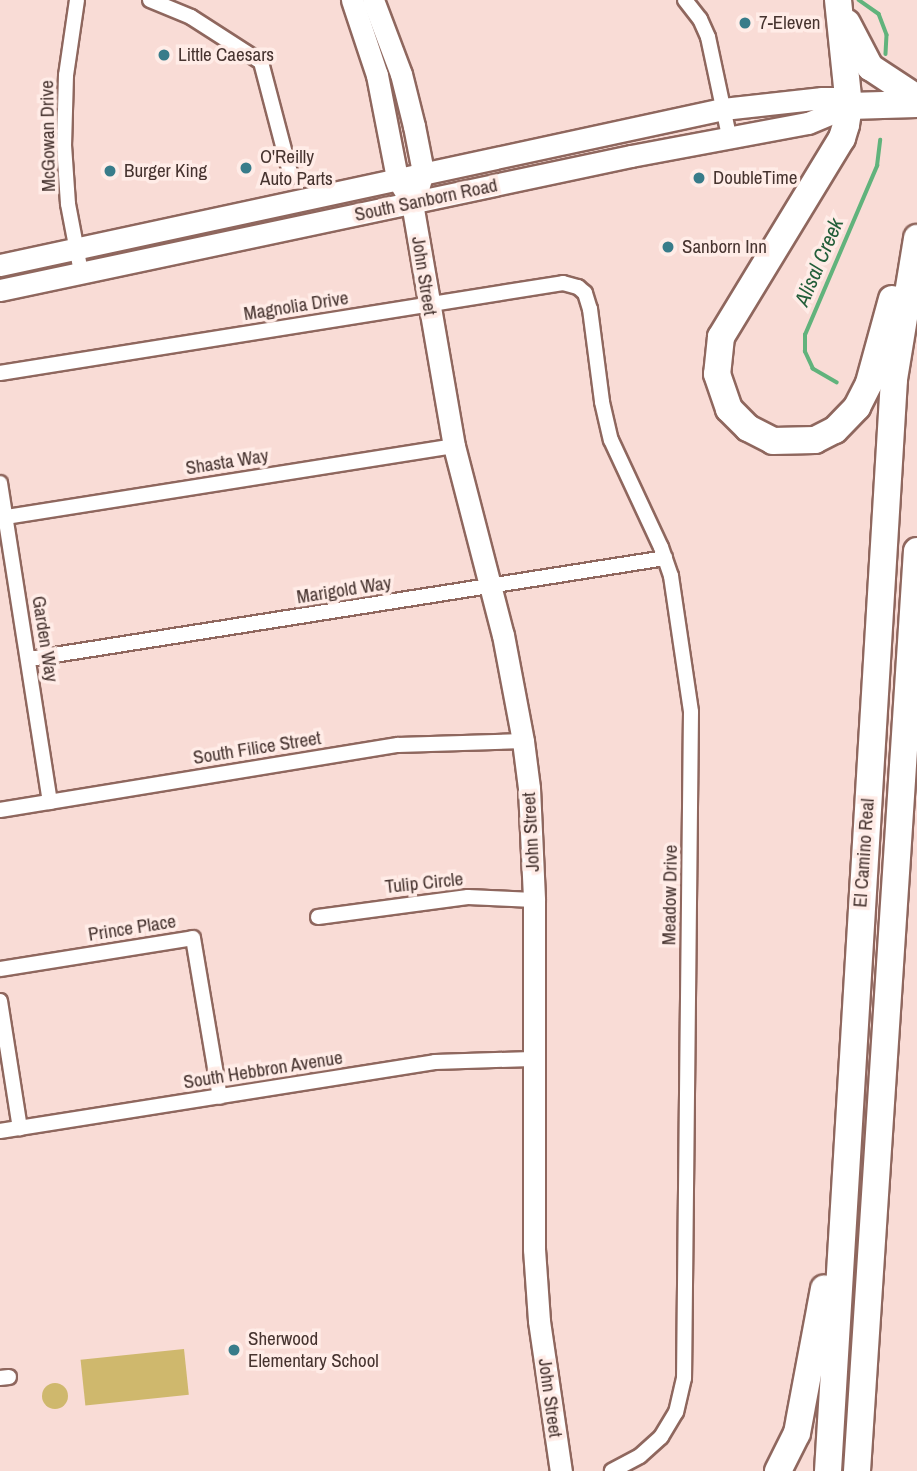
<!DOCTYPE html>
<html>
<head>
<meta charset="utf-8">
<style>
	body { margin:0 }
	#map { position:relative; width:917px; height:1471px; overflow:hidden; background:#f9dcd6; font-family:"Archivo Narrow",sans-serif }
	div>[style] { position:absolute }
	.green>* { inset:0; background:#cfb86d; transform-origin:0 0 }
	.round { border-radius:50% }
	.stream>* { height:3.5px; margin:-1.75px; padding:0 1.75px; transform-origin:1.75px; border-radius:1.75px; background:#61b37c }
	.roads { filter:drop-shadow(2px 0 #8f675e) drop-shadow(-2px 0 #8f675e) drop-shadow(0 2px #8f675e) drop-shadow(0 -2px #8f675e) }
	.street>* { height:14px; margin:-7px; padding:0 7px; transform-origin:7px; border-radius:7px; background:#fff }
	.secondary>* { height:21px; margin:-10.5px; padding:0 10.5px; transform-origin:10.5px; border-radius:10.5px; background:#fff }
	.highway>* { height:26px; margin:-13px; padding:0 13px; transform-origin:13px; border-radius:13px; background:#fff }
	.dots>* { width:19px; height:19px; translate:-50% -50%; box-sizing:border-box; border:4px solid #ffece7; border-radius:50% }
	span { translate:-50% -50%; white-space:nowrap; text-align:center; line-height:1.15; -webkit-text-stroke:7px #ffece7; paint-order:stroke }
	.poi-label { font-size:19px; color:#46332f }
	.left { translate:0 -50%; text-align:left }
	.street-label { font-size:19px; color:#46332f }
	.water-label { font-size:21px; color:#235e39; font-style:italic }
</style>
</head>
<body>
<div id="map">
	<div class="green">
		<div style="left:184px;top:1349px;width:46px;height:104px;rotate:84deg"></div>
		<div class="round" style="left:42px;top:1383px;width:26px;height:26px"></div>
	</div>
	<div class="stream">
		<div style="left:859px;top:0;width:24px;rotate:35deg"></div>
		<div style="left:879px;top:14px;width:22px;rotate:69deg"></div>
		<div style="left:887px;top:35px;width:19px;rotate:93deg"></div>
		<div style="left:837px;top:383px;width:28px;rotate:-150deg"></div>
		<div style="left:813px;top:369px;width:19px;rotate:-115deg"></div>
		<div style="left:805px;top:352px;width:17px;rotate:-90deg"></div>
		<div style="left:805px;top:335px;width:184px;rotate:-66.9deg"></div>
		<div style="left:877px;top:166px;width:26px;rotate:-83deg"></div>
	</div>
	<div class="roads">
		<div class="street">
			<div style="left:77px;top:0;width:76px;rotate:98.3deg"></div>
			<div style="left:66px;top:75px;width:70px;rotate:91.6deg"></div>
			<div style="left:64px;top:145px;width:59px;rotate:86.1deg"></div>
			<div style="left:68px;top:204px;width:69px;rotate:79.2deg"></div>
			<div style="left:150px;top:0;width:44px;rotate:22.5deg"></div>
			<div style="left:191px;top:17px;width:83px;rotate:32.7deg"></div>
			<div style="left:261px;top:62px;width:118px;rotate:75.3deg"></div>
			<div style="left:685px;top:0;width:24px;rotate:52deg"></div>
			<div style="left:700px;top:19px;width:20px;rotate:66deg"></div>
			<div style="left:708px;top:37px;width:101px;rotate:78deg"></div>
			<div style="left:0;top:373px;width:570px;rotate:-9.08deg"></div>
			<div style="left:563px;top:283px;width:16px;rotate:15deg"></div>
			<div style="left:578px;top:287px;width:9px;rotate:41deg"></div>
			<div style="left:585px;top:293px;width:17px;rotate:73deg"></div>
			<div style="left:590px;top:309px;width:94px;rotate:82.6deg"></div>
			<div style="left:602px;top:402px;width:39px;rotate:77deg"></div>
			<div style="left:611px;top:440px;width:118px;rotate:65deg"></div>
			<div style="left:661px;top:547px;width:31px;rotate:71deg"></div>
			<div style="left:671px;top:576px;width:137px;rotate:81.6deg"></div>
			<div style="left:691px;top:712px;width:666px;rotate:90.6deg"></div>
			<div style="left:684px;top:1378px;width:35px;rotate:103deg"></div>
			<div style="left:676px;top:1412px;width:29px;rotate:121deg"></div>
			<div style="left:661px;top:1437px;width:28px;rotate:138deg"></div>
			<div style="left:640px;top:1456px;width:32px;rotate:152deg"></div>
			<div style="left:0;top:483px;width:323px;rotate:81.1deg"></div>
			<div style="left:6px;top:517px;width:454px;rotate:-9deg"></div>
			<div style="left:29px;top:659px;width:644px;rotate:-9.02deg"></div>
			<div style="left:0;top:810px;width:403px;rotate:-9.3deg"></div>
			<div style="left:398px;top:745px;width:125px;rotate:-1.8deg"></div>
			<div style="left:318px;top:917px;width:151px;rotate:-7.6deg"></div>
			<div style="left:468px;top:897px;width:66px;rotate:2.6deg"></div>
			<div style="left:0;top:969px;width:195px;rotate:-9.1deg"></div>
			<div style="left:193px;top:938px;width:161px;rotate:80.4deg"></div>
			<div style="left:0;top:1001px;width:129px;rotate:81.1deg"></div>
			<div style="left:0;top:1131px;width:440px;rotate:-9deg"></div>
			<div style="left:435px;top:1062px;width:97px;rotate:-1.8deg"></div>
			<div style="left:0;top:1378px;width:9px;rotate:-6deg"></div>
		</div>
		<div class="secondary">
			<div style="left:352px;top:0;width:79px;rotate:71.6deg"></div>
			<div style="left:377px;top:75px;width:105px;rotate:79deg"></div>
			<div style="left:397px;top:178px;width:29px;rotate:59deg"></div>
			<div style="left:412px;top:203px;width:247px;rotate:80.2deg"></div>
			<div style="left:454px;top:446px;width:195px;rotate:75.5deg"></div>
			<div style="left:503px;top:635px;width:108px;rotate:79.3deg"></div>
			<div style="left:523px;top:741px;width:47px;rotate:82.7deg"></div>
			<div style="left:529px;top:788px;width:112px;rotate:87.4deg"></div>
			<div style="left:534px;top:900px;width:349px;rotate:90deg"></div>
			<div style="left:534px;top:1249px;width:72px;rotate:86deg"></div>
			<div style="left:539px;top:1321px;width:152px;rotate:81.7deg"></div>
			<div style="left:373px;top:0;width:79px;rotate:69.3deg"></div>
			<div style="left:401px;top:74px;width:54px;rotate:76deg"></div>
			<div style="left:414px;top:126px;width:47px;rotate:78.9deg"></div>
			<div style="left:423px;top:172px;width:14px;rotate:107deg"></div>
			<div style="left:0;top:265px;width:740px;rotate:-12.18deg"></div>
			<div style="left:723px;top:109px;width:100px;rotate:-6.3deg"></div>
			<div style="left:822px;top:98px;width:12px"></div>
			<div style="left:834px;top:98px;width:17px;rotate:28deg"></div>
			<div style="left:0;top:290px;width:645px;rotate:-11.99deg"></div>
			<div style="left:631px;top:156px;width:180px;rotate:-10.6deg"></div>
			<div style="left:808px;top:123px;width:44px;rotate:-22.5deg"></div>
		</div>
		<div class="highway">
			<div style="left:838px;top:0;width:107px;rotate:84.1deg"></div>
			<div style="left:849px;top:106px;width:19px;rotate:99deg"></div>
			<div style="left:846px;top:125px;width:14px;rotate:107deg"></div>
			<div style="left:842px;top:138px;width:233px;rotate:121.3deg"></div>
			<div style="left:721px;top:337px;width:37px;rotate:96deg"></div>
			<div style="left:717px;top:374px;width:37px;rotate:71deg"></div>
			<div style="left:729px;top:409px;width:27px;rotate:45deg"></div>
			<div style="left:748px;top:428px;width:28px;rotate:27deg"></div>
			<div style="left:773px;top:441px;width:42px;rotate:-1.4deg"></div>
			<div style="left:815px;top:440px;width:22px;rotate:-27deg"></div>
			<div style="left:835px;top:430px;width:32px;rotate:-46deg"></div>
			<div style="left:857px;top:407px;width:27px;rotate:-63deg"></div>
			<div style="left:869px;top:383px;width:87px;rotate:-74.7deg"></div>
			<div style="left:847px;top:23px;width:50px;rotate:62.4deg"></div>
			<div style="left:870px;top:67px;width:56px;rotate:33.4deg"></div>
			<div style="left:849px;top:106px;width:68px;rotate:-1.7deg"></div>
			<div style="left:778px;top:1471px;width:42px;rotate:-63.4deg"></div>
			<div style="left:797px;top:1433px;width:147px;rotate:-79.4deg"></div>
			<div style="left:828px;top:1471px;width:1094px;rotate:-86.54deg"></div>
			<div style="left:894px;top:379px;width:143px;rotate:-80.7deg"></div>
			<div style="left:857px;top:1471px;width:922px;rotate:-86.27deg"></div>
		</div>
	</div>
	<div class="dots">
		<div style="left:745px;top:23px;background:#387c8a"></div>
		<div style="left:164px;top:55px;background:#387c8a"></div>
		<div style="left:246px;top:168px;background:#387c8a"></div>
		<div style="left:110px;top:171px;background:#387c8a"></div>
		<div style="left:699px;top:178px;background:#387c8a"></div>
		<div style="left:668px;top:247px;background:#387c8a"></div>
		<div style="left:234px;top:1350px;background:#387c8a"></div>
	</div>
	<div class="poi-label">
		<span class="left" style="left:759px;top:23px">7-Eleven</span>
		<span class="left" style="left:178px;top:55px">Little Caesars</span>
		<span class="left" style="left:260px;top:168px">O'Reilly<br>Auto Parts</span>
		<span class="left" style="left:124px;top:171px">Burger King</span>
		<span class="left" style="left:713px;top:178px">DoubleTime</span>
		<span class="left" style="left:682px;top:247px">Sanborn Inn</span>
		<span class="left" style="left:248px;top:1350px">Sherwood<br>Elementary School</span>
	</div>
	<div class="street-label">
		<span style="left:48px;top:136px;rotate:-91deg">McGowan Drive</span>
		<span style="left:426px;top:200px;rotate:-12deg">South Sanborn Road</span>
		<span style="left:424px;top:276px;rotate:81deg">John Street</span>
		<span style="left:296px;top:306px;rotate:-9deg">Magnolia Drive</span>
		<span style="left:227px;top:462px;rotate:-9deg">Shasta Way</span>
		<span style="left:344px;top:590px;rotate:-9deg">Marigold Way</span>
		<span style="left:45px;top:639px;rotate:81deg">Garden Way</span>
		<span style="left:257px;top:748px;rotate:-9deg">South Filice Street</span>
		<span style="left:531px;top:832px;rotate:-93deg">John Street</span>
		<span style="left:864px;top:853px;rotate:-86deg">El Camino Real</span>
		<span style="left:424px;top:883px;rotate:-6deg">Tulip Circle</span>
		<span style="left:670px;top:895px;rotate:-89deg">Meadow Drive</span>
		<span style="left:132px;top:928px;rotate:-9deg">Prince Place</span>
		<span style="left:263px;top:1070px;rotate:-9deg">South Hebbron Avenue</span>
		<span style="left:550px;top:1398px;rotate:82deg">John Street</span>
	</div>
	<div class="water-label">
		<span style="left:819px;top:262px;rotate:-67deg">Alisal Creek</span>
	</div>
</div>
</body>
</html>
